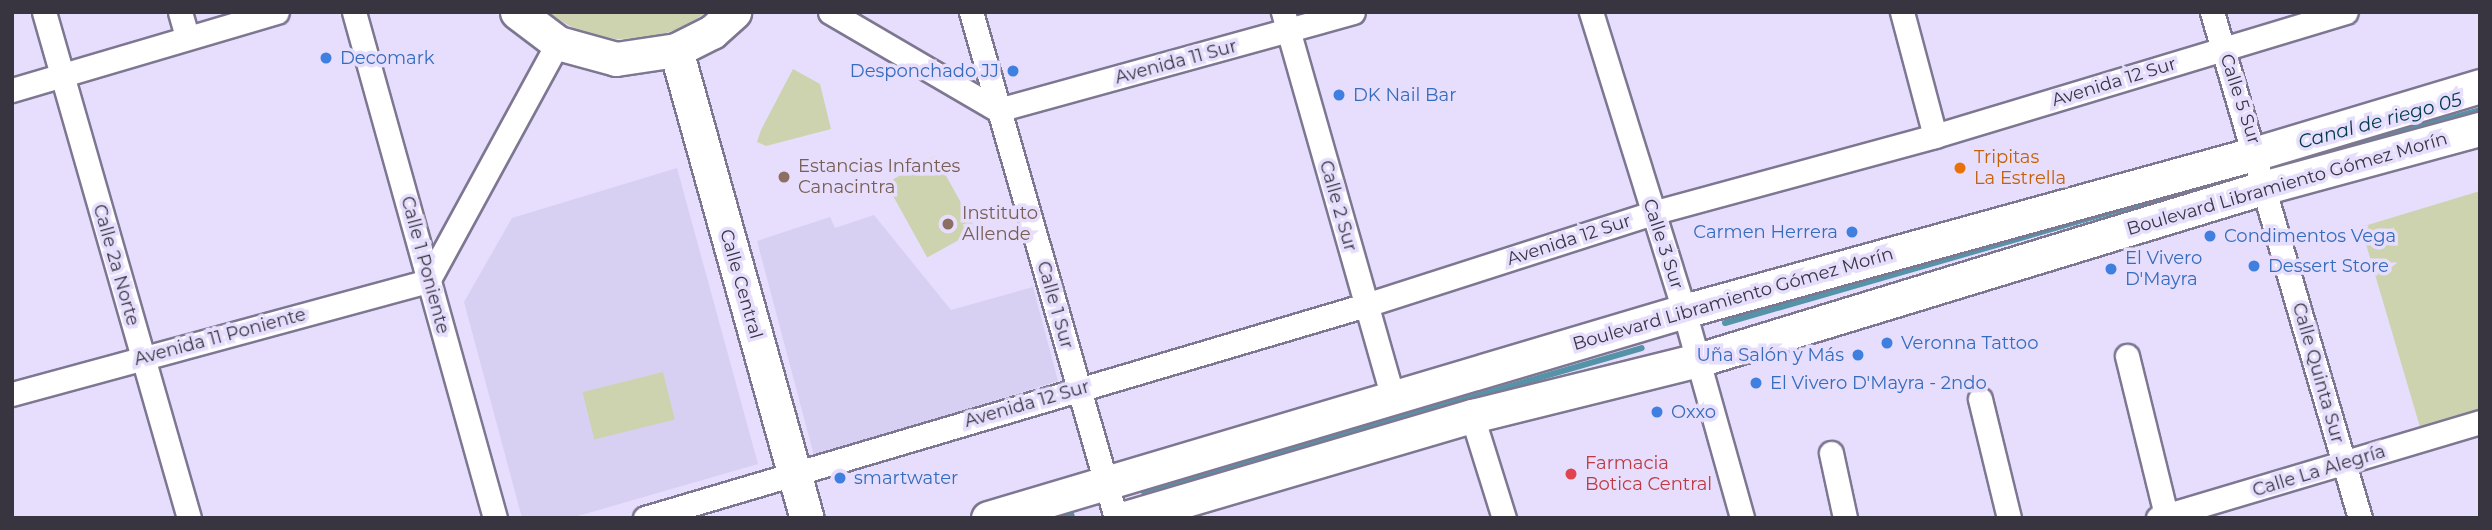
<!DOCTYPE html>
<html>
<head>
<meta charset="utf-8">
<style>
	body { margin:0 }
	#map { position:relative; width:2492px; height:530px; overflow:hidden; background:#e6defc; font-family:Montserrat,sans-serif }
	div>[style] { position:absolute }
	.built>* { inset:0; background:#d8d0f3 }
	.green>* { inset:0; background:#ccd3ae; transform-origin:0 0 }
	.stream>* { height:6px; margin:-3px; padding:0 3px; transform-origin:3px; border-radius:3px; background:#5593a8 }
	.roads { filter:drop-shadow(2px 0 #7e7792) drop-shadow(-2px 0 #7e7792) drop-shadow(0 2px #7e7792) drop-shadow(0 -2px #7e7792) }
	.street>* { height:23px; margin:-11.5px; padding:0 11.5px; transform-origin:11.5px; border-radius:11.5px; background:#fff }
	.secondary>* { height:33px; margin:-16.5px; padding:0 16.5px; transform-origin:16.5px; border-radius:16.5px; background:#fff }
	.dots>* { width:19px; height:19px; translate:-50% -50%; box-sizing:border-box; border:4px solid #e6defc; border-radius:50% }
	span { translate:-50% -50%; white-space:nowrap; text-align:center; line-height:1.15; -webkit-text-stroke:7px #e6defc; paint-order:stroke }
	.shop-label { font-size:18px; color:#366cbe }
	.left { translate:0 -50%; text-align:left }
	.right { translate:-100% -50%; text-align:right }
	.street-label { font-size:18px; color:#383541 }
	.food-label { font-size:18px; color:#c56008 }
	.education-label { font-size:18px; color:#785e54 }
	.health-label { font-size:18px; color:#be3a42 }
	.water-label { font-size:19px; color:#003a49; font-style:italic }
	.frame { position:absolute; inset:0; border:14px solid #383541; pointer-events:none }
</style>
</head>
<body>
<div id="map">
	<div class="built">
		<div style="clip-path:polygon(677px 168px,758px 464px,571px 518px,522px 518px,464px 302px,512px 218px)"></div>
		<div style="clip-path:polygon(874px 215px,951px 310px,1033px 287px,1058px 381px,814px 456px,757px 241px,830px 217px,835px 228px)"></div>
	</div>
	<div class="green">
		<div style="clip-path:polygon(546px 12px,707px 12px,682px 28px,649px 38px,615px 39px,582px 33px)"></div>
		<div style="clip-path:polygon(793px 69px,820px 84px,831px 129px,766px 146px,757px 142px,761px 130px)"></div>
		<div style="left:935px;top:156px;width:85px;height:56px;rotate:61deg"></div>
		<div style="clip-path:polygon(2480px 191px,2480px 409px,2420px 427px,2361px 227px)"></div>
		<div style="left:663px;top:372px;width:49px;height:83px;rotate:76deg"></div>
	</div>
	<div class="stream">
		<div style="left:2289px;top:162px;width:198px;rotate:-15.2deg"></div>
		<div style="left:1725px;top:323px;width:514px;rotate:-16.04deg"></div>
		<div style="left:1144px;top:492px;width:518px;rotate:-16.13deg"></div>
		<div style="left:1063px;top:518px;width:9px;rotate:-18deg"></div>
	</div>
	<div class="roads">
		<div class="street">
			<div style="left:44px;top:12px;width:526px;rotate:74.01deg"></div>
			<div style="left:180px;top:12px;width:26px;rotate:74deg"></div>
			<div style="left:354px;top:12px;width:525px;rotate:74.43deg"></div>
			<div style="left:830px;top:12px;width:194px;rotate:30.3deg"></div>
			<div style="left:998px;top:110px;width:368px;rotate:-15.4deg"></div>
			<div style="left:971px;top:12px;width:526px;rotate:74.01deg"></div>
			<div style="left:1283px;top:12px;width:402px;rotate:74.1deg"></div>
			<div style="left:1591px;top:12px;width:313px;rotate:72.7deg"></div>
			<div style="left:1684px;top:311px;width:215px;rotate:74.3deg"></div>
			<div style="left:1902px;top:12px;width:128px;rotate:75.1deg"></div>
			<div style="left:2212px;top:12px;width:527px;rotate:73.7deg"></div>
			<div style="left:12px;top:90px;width:276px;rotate:-16.4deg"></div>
			<div style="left:428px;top:281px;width:271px;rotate:-61.4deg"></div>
			<div style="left:2127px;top:356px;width:164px;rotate:76.2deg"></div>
			<div style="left:12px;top:394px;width:431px;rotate:-15.2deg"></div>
			<div style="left:1980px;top:399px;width:122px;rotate:76.3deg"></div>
			<div style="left:1472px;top:416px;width:107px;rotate:72.6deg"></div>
			<div style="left:1831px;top:453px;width:66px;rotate:77.8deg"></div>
			<div style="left:645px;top:518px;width:752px;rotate:-16.46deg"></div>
			<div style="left:1366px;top:305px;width:300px;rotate:-17.8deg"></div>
			<div style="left:1652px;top:213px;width:293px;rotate:-15.2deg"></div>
			<div style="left:1935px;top:136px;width:429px;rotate:-16.8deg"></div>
			<div style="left:2158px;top:518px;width:336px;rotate:-16.6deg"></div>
		</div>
		<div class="secondary">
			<div style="left:517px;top:12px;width:51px;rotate:37.1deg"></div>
			<div style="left:558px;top:43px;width:60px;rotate:15.4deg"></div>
			<div style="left:616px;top:59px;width:61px;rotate:-8.5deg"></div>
			<div style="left:676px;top:50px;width:40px;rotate:-26.6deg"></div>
			<div style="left:712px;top:32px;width:30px;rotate:-42deg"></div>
			<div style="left:676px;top:50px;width:486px;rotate:74.4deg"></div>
			<div style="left:988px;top:518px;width:726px;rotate:-16.56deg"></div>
			<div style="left:1684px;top:311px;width:594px;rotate:-15.42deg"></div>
			<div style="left:2257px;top:153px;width:233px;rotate:-16.7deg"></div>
			<div style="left:1125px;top:518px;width:362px;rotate:-16.4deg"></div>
			<div style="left:1472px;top:416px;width:233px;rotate:-13.9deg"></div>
			<div style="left:1698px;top:360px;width:594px;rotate:-16.94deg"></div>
			<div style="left:2266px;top:187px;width:222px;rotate:-15.2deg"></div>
		</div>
	</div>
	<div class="dots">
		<div style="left:326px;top:58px;background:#3f7fe0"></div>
		<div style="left:1013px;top:71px;background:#3f7fe0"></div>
		<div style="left:1339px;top:95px;background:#3f7fe0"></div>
		<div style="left:1960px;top:168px;background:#e8710a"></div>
		<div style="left:784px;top:177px;background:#8d6e63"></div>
		<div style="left:948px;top:224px;background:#8d6e63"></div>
		<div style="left:1852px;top:232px;background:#3f7fe0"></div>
		<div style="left:2210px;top:236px;background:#3f7fe0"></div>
		<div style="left:2254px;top:266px;background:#3f7fe0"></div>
		<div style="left:2111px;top:269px;background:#3f7fe0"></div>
		<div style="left:1887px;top:343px;background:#3f7fe0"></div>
		<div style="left:1858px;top:355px;background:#3f7fe0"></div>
		<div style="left:1756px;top:383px;background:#3f7fe0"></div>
		<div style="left:1657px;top:412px;background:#3f7fe0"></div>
		<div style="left:1571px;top:474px;background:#e0444e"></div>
		<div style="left:840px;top:478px;background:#3f7fe0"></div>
	</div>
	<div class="shop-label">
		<span class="left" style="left:340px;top:58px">Decomark</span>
		<span class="right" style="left:999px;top:71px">Desponchado JJ</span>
		<span class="left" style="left:1353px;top:95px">DK Nail Bar</span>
		<span class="right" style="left:1838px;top:232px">Carmen Herrera</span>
		<span class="left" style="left:2224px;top:236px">Condimentos Vega</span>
		<span class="left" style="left:2125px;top:269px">El Vivero<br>D'Mayra</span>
		<span class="left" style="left:2268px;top:266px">Dessert Store</span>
		<span class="left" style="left:1901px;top:343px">Veronna Tattoo</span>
		<span class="right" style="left:1844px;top:355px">Uña Salón y Más</span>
		<span class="left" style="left:1770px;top:383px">El Vivero D'Mayra - 2ndo</span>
		<span class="left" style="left:1671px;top:412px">Oxxo</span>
		<span class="left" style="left:854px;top:478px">smartwater</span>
	</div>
	<div class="street-label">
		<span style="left:1176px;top:62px;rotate:-15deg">Avenida 11 Sur</span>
		<span style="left:2114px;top:82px;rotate:-17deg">Avenida 12 Sur</span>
		<span style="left:2240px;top:99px;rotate:72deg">Calle 5 Sur</span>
		<span style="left:2287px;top:184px;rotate:-16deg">Boulevard Libramiento Gómez Morín</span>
		<span style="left:1338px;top:206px;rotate:74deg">Calle 2 Sur</span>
		<span style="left:1569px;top:240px;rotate:-18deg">Avenida 12 Sur</span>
		<span style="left:1663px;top:244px;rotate:72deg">Calle 3 Sur</span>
		<span style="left:116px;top:265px;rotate:74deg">Calle 2a Norte</span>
		<span style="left:425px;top:265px;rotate:75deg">Calle 1 Poniente</span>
		<span style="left:741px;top:284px;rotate:74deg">Calle Central</span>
		<span style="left:1733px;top:299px;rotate:-16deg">Boulevard Libramiento Gómez Morín</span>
		<span style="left:1055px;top:305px;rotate:74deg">Calle 1 Sur</span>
		<span style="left:220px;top:337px;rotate:-15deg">Avenida 11 Poniente</span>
		<span style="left:2318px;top:373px;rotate:74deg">Calle Quinta Sur</span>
		<span style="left:1027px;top:404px;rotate:-16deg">Avenida 12 Sur</span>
		<span style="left:2319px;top:471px;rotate:-17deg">Calle La Alegría</span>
	</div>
	<div class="food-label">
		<span class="left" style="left:1974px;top:168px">Tripitas<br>La Estrella</span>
	</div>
	<div class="education-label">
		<span class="left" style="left:798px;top:177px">Estancias Infantes<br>Canacintra</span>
		<span class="left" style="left:962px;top:224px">Instituto<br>Allende</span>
	</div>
	<div class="health-label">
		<span class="left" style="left:1585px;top:474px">Farmacia<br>Botica Central</span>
	</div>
	<div class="water-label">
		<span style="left:2380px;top:121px;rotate:-15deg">Canal de riego 05</span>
	</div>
	<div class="frame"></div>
</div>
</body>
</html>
